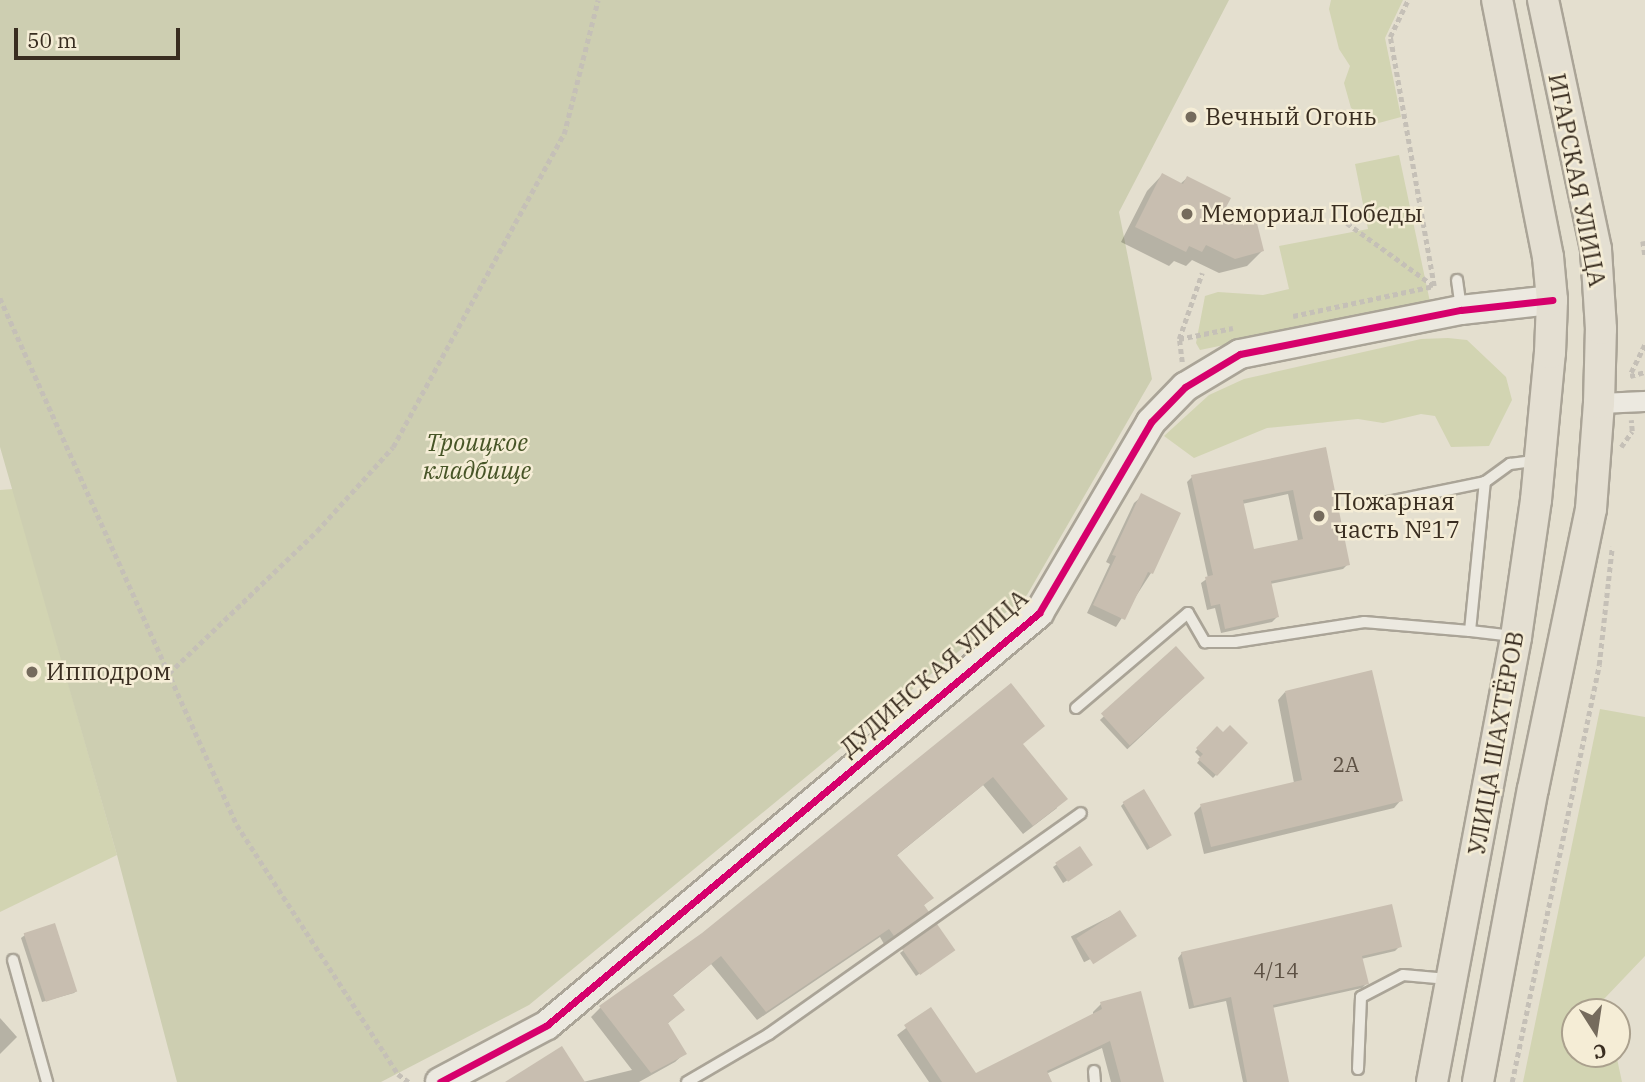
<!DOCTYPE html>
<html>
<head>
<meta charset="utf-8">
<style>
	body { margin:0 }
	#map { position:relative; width:1645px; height:1082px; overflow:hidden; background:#e4dfcf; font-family:"IBM Plex Serif",serif }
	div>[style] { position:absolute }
	.green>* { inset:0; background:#d2d4b2 }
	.cemetery>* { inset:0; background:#cdceb1 }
	.shadow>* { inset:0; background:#0003; transform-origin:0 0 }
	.building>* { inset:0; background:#c8beb0; transform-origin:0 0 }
	.path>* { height:4.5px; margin-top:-2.25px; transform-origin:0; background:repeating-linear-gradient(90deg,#c5c0b7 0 5px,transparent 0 8.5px) }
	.roads { filter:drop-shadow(2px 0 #aaa497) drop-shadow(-2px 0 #aaa497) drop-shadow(0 2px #aaa497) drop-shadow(0 -2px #aaa497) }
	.lane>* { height:10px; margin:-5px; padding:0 5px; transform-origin:5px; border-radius:5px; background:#ece9e0 }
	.street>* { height:19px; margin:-9.5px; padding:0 9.5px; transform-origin:9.5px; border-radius:9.5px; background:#ece9e0 }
	.secondary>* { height:28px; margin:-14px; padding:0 14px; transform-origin:14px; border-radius:14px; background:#ece9e0 }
	.primary>* { height:30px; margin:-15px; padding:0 15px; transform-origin:15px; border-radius:15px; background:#e4dfd2 }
	.cycleway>* { height:7px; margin:-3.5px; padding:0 3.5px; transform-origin:3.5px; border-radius:3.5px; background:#d6006c }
	.dots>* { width:19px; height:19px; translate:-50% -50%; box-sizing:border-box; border:4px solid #f5edd6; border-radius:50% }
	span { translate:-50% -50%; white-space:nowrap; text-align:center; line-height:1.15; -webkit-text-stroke:5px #f5edd6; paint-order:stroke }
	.number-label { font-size:21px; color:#5d5144 }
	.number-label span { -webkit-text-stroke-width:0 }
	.poi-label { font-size:24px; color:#392d20 }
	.left { translate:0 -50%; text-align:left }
	.street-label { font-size:24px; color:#392d20 }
	.park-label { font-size:24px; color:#475527; font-style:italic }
	.north { position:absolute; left:1561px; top:998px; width:70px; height:70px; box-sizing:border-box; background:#f5edd6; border:2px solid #aaa08d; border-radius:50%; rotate:168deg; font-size:19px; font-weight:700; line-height:28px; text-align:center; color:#392d20 }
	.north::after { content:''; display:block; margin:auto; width:24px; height:32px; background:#756b5d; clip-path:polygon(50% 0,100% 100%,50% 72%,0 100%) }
	.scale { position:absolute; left:14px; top:28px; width:166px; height:32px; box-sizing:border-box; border:4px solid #392d20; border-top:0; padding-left:9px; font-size:21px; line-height:24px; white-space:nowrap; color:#392d20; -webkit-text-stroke:5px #f5edd6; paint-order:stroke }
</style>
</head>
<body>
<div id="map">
	<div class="green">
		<div style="clip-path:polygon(1331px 0,1403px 0,1385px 38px,1401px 117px,1375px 124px,1351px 108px,1344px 83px,1350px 66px,1339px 49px,1329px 9px)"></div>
		<div style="clip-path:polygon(1399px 155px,1430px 302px,1200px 350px,1196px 343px,1205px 296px,1218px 292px,1263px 295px,1289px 289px,1279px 246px,1368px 229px,1355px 164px)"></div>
		<div style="clip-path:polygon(1448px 338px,1467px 340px,1506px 377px,1512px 400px,1489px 446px,1451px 447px,1435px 416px,1421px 414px,1383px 423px,1358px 419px,1267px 428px,1194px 458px,1164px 436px,1209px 395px,1244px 379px,1421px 339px)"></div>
		<div style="clip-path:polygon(13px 489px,117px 855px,0 912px,0 490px)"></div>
		<div style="clip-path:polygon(1600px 709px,1645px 717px,1645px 956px,1604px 999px,1607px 1012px,1575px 1012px,1575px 1054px,1616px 1054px,1622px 1082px,1523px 1082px)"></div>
	</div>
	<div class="cemetery">
		<div style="clip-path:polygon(0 0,1229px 0,1119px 212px,1152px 379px,1027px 595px,529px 1005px,381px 1082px,177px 1082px,117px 855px,0 447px)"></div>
	</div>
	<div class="shadow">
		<div style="clip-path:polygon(1162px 175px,1180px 184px,1187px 178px,1215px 225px,1262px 251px,1247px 266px,1219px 273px,1192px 260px,1186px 266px,1174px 261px,1169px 266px,1121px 242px,1147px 191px)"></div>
		<div style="clip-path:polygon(evenodd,1324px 449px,1348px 564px,1343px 569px,1270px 584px,1277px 617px,1272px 622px,1221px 633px,1215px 608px,1207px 610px,1201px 583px,1208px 578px,1187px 482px,1192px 477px,1324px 449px,1288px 494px,1298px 541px,1253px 551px,1242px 504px,1288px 494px)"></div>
		<div style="clip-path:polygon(1142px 496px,1151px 573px,1116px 627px,1087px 613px,1110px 564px,1106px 562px,1134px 503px)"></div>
		<div style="left:1176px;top:649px;width:40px;height:104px;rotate:47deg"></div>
		<div style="clip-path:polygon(1285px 692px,1401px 800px,1394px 808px,1204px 854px,1194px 813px,1201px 806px,1294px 783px,1278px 700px)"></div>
		<div style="clip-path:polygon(1217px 728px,1223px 735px,1246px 743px,1213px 778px,1197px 763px,1201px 758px,1195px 752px)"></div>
		<div style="clip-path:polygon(1022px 745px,1057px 808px,1023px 834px,983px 785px,896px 856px,931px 898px,923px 906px,927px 911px,918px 920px,884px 944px,880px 937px,757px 1020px,711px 964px,672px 996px,683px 1010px,666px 1025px,685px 1053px,675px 1062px,639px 1082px,583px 1082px,632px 1070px,591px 1017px,600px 1008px,703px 934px)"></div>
		<div style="clip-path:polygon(1124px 803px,1170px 835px,1147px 850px,1121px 806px)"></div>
		<div style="clip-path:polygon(1080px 848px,1087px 868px,1063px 883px,1053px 867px)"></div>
		<div style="left:1119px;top:912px;width:29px;height:54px;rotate:63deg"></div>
		<div style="clip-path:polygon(25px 935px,75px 992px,74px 993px,42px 1002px,21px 938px)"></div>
		<div style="clip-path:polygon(1400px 946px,1395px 951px,1361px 959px,1367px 983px,1362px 988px,1272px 1008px,1287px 1082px,1243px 1082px,1226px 1001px,1189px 1009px,1178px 958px,1182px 953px)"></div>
		<div style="clip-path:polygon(904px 950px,950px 953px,916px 976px,900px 953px)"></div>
		<div style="clip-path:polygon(1101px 1004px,1163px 1082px,1111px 1082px,1102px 1048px,1046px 1074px,1050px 1082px,929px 1082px,897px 1035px,931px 1009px,975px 1075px,1093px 1015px,1093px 1012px)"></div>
		<div style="clip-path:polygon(0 1018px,17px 1037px,0 1054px)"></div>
	</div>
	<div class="building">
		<div style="clip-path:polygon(1162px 173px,1183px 184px,1187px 176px,1231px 198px,1218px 222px,1254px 211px,1264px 251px,1235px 259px,1206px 245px,1202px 252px,1189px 246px,1186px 252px,1135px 227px)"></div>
		<div style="clip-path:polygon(evenodd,1326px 447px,1350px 565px,1271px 581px,1279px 617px,1225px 629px,1220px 604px,1211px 606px,1205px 577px,1213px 575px,1191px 475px,1326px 447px,1293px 490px,1303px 539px,1254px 549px,1243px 500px,1293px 490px)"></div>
		<div style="clip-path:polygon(1141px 493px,1181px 513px,1153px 574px,1148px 572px,1125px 620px,1093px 605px,1116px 556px,1112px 555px)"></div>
		<div style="left:1176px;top:646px;width:43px;height:101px;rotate:48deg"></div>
		<div style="clip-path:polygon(1372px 670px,1403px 801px,1211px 847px,1200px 804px,1302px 780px,1285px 691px)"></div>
		<div style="clip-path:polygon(1011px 683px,1045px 726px,1023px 744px,1068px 799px,1033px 826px,993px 777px,897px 855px,934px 898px,924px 905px,929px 912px,894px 936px,889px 929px,766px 1012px,721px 956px,673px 995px,685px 1010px,668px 1023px,687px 1054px,651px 1073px,599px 1006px,702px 933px)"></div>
		<div style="clip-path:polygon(1230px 725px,1248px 743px,1217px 776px,1198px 759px,1203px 754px,1196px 748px,1217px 726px,1223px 732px)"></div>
		<div style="left:1144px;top:789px;width:54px;height:25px;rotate:59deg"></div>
		<div style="left:1080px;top:846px;width:23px;height:30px;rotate:56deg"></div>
		<div style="clip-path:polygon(1392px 904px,1402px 947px,1362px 956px,1369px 984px,1273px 1005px,1289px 1082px,1247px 1082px,1231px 997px,1194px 1006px,1181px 952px)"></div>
		<div style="left:1120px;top:910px;width:31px;height:52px;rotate:57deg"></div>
		<div style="left:55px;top:923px;width:72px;height:33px;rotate:72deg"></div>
		<div style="left:937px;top:924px;width:32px;height:43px;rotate:55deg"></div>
		<div style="clip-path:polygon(1141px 991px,1164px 1082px,1121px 1082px,1110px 1041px,1047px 1071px,1052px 1082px,942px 1082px,904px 1025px,931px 1007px,976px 1073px,1102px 1009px,1100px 1002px)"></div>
		<div style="clip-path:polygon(562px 1046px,585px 1082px,505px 1082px)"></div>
	</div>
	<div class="path">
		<div style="left:1347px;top:223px;width:107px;rotate:35.9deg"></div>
		<div style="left:1643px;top:241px;width:15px;rotate:82deg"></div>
		<div style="left:0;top:298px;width:578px;rotate:65.79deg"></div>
		<div style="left:237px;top:825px;width:297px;rotate:57.1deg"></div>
		<div style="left:398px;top:1074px;width:14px;rotate:36deg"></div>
		<div style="left:1293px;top:316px;width:144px;rotate:-12deg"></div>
		<div style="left:1434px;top:286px;width:253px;rotate:-100deg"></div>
		<div style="left:1390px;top:37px;width:41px;rotate:-64.1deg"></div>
		<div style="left:1179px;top:339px;width:55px;rotate:-11.5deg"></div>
		<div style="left:1645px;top:345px;width:34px;rotate:116deg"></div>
		<div style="left:1630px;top:376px;width:16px;rotate:-15deg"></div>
		<div style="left:1182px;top:362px;width:23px;rotate:-97deg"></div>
		<div style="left:1179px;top:339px;width:70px;rotate:-70.8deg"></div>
		<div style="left:1621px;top:447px;width:19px;rotate:-55deg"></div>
		<div style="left:1632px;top:431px;width:11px;rotate:-95deg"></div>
		<div style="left:169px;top:673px;width:205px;rotate:-43.8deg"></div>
		<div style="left:317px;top:531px;width:113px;rotate:-47.9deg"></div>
		<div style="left:393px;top:447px;width:357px;rotate:-61.4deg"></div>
		<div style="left:564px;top:134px;width:138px;rotate:-75.8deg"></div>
		<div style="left:1512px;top:1082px;width:426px;rotate:-78.2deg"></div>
		<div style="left:1599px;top:665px;width:119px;rotate:-83.7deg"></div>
	</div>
	<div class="roads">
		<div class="lane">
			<div style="left:1457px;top:280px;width:28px;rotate:82deg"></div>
			<div style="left:1374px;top:505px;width:113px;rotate:-11.7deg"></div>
			<div style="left:1513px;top:636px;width:43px;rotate:-173.4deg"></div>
			<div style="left:1470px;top:631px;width:150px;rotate:-84.3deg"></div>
			<div style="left:1485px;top:482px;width:31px;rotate:-36deg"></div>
			<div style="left:1510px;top:464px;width:26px;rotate:-7deg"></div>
			<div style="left:1076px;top:708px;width:147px;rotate:-40.3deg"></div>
			<div style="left:1188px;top:613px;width:34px;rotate:60deg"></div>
			<div style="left:1205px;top:642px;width:30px"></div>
			<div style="left:1235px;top:642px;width:131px;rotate:-8.8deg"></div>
			<div style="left:1364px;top:622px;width:106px;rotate:4.9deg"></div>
			<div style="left:13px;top:960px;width:127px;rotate:74.4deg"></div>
			<div style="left:1358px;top:1069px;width:72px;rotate:-87.6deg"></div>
			<div style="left:1361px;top:997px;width:47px;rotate:-27.6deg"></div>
			<div style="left:1403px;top:975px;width:45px;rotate:5.1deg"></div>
			<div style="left:1094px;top:1071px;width:11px;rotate:85deg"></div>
			<div style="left:687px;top:1082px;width:95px;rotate:-30.3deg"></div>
			<div style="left:769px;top:1034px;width:382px;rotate:-35.3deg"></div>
		</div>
		<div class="street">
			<div style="left:1599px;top:403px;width:46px;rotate:-2.5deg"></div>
		</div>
		<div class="secondary">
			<div style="left:440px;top:1082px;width:121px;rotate:-28deg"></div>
			<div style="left:547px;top:1025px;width:642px;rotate:-39.94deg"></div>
			<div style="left:1039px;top:613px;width:221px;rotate:-59.6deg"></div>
			<div style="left:1151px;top:422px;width:49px;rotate:-45.8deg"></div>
			<div style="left:1185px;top:387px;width:64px;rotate:-31deg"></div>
			<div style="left:1240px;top:354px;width:225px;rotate:-11.3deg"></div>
			<div style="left:1461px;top:310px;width:92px;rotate:-6.3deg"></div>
		</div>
		<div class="primary">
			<div style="left:1432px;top:1082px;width:453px;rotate:-79.3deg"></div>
			<div style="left:1516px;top:637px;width:138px;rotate:-81.7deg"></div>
			<div style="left:1536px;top:500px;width:148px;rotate:-84.6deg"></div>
			<div style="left:1550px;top:353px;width:53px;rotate:-87.8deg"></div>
			<div style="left:1552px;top:300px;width:43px;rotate:-95.3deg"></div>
			<div style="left:1548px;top:257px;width:262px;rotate:-101.2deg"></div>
			<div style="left:1478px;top:1082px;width:298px;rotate:-79.4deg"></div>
			<div style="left:1533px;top:789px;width:286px;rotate:-78.3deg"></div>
			<div style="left:1591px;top:509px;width:106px;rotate:-85.7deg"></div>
			<div style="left:1599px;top:403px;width:74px;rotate:-88.5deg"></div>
			<div style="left:1601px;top:329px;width:80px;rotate:-93.6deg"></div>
			<div style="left:1596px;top:249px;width:255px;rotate:-102deg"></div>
		</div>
	</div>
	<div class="cycleway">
		<div style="left:440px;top:1082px;width:121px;rotate:-28deg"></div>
		<div style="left:547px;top:1025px;width:642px;rotate:-39.94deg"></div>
		<div style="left:1039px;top:613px;width:221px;rotate:-59.6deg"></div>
		<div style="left:1151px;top:422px;width:49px;rotate:-45.8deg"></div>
		<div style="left:1185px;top:387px;width:64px;rotate:-31deg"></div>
		<div style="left:1240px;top:354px;width:225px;rotate:-11.3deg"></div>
		<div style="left:1461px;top:310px;width:92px;rotate:-6.3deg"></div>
	</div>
	<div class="dots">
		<div style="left:1191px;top:117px;background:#756b5d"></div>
		<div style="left:1187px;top:214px;background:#756b5d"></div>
		<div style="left:1319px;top:516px;background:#756b5d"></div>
		<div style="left:32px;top:672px;background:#756b5d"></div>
	</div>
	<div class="number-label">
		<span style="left:1346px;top:764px">2А</span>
		<span style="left:1276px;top:970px">4/14</span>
	</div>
	<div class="poi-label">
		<span class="left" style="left:1205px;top:117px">Вечный Огонь</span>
		<span class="left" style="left:1201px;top:214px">Мемориал Победы</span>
		<span class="left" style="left:1333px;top:516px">Пожарная<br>часть №17</span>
		<span class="left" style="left:46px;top:672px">Ипподром</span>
	</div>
	<div class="street-label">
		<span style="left:1577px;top:180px;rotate:79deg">ИГАРСКАЯ УЛИЦА</span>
		<span style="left:934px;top:673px;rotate:-41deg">ДУДИНСКАЯ УЛИЦА</span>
		<span style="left:1496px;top:743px;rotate:-80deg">УЛИЦА ШАХТЁРОВ</span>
	</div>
	<div class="park-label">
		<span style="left:477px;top:457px">Троицкое<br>кладбище</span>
	</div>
	<div class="north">С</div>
	<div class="scale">50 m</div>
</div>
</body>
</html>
